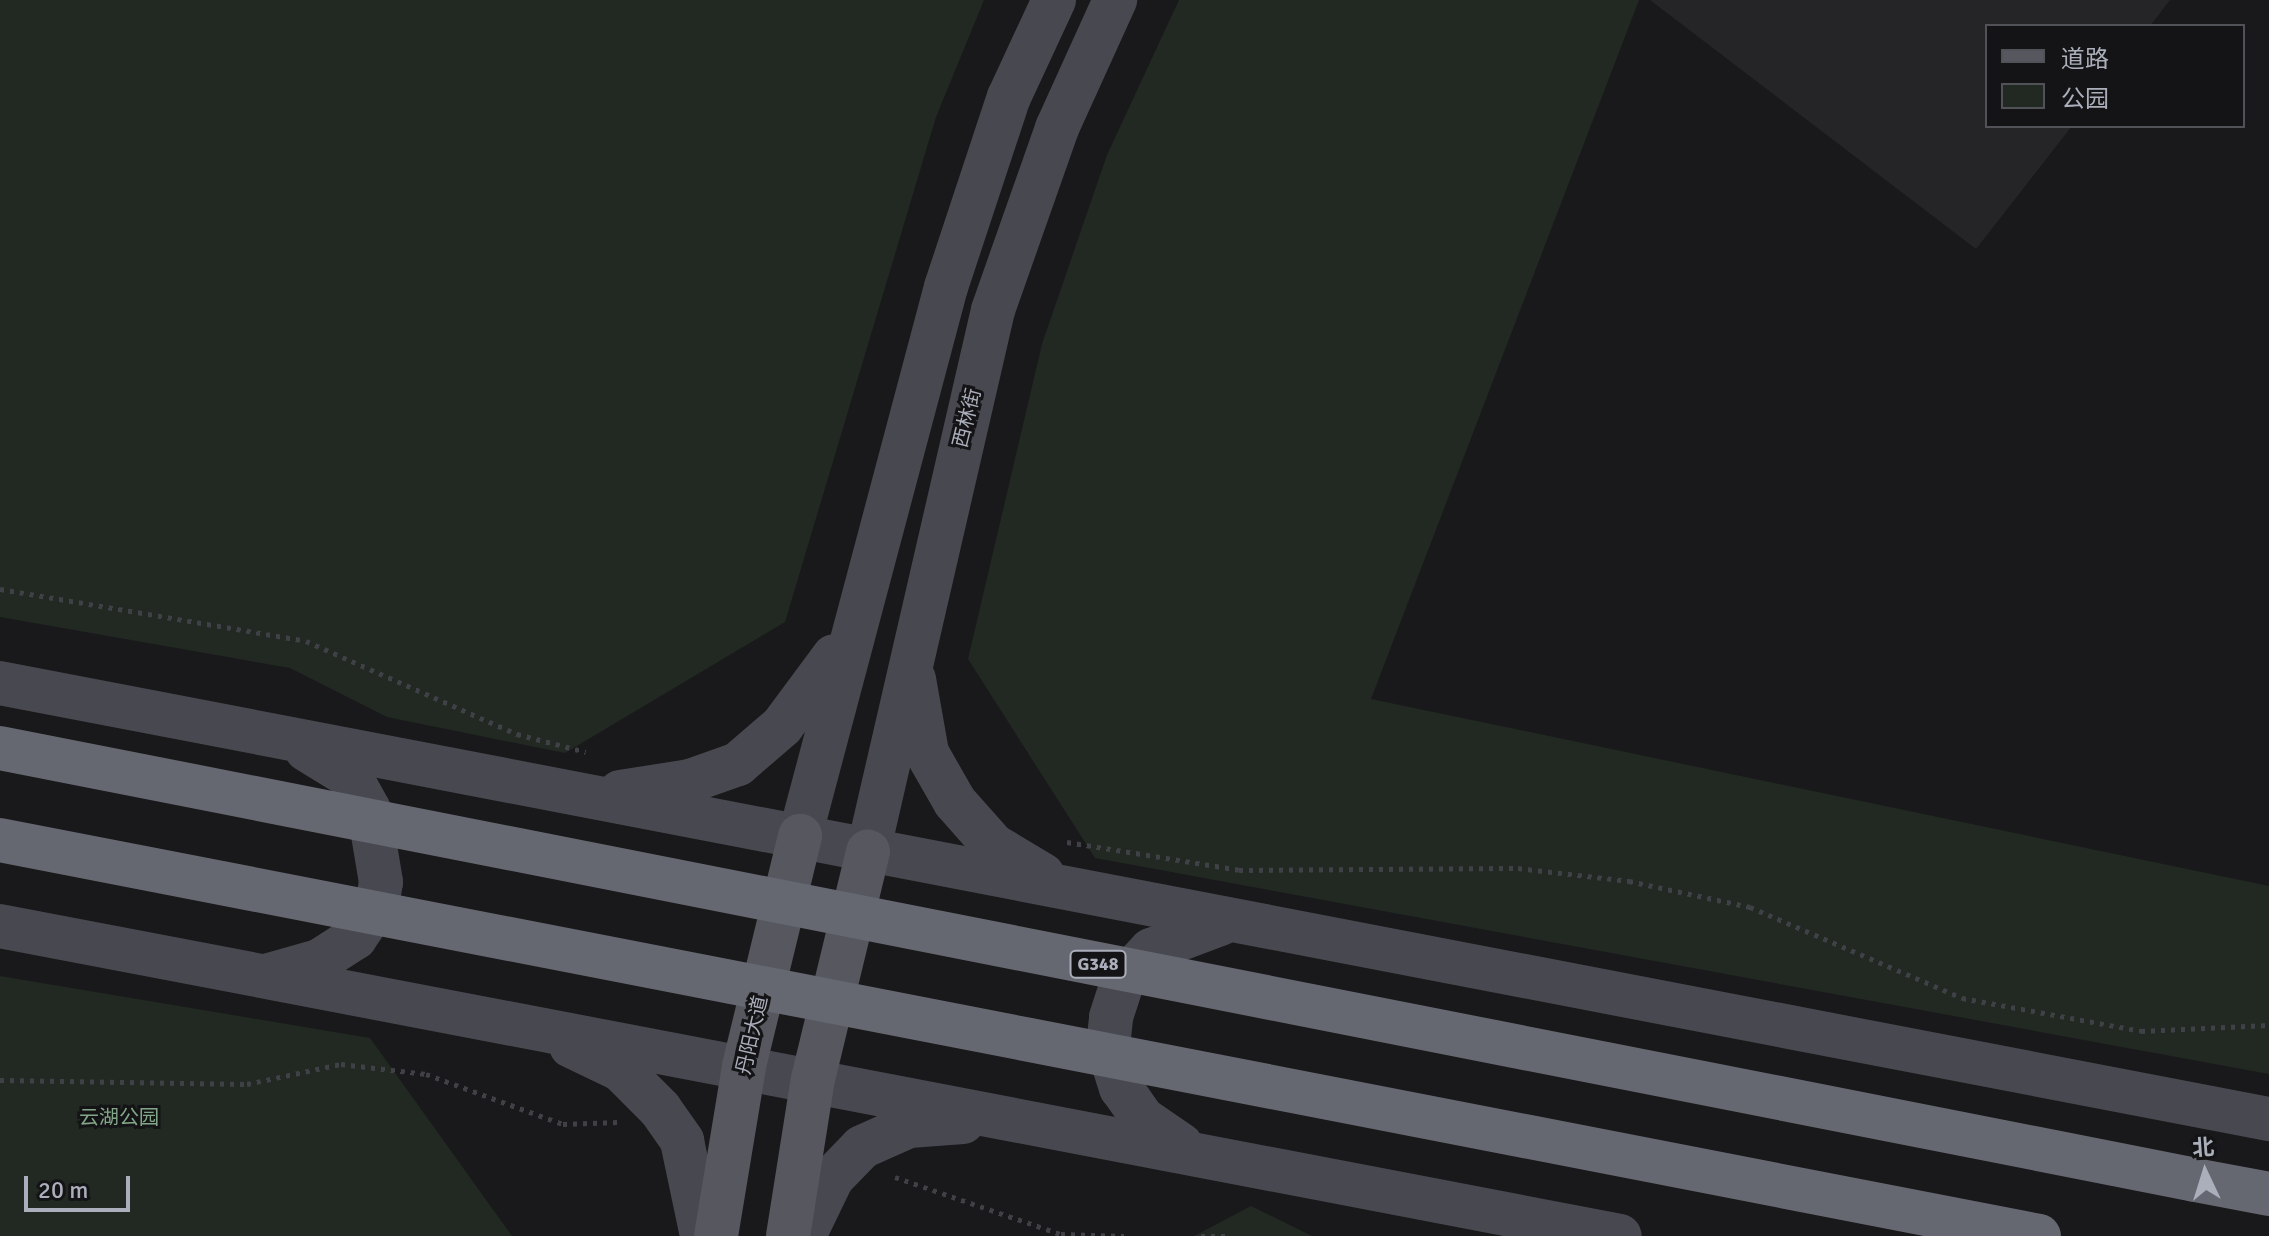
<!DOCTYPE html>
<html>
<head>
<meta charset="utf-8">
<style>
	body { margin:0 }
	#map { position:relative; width:2269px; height:1236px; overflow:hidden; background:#19191b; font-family:Signika,"Noto Sans SC",sans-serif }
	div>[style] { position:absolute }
	.built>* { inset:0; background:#252528 }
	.green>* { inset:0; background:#212922 }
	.path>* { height:5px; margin-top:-2.5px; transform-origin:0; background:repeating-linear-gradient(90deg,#404147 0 4px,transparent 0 10px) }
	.secondary>* { height:44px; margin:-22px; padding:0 22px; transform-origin:22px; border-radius:22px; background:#484950 }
	.primary>* { height:44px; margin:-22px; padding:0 22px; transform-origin:22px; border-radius:22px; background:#56575f }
	.highway>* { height:44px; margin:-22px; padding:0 22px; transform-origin:22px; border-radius:22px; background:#666871 }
	.highway-bridge>* { height:44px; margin:-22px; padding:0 22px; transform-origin:22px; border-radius:22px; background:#666871 }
	span { translate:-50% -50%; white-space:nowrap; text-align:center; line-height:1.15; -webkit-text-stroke:6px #141416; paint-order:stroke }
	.shield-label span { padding:2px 6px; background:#141416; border:2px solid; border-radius:6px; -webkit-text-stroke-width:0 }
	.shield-label { font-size:18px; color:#abafbb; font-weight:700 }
	.street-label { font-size:20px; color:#abafbb }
	.park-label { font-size:20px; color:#82a687 }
	.legend { position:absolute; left:1985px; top:24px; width:260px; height:104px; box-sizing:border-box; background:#141416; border:2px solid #505258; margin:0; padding:10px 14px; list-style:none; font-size:24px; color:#abafbb }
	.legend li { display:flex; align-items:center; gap:16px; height:40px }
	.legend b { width:40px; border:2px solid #505258 }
	.north { position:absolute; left:2165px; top:1132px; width:80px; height:80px; -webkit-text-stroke:6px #141416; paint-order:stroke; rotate:356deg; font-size:22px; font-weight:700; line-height:32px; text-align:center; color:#abafbb }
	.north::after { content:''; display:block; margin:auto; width:28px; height:36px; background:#abafbb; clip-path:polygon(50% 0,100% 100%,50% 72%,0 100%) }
	.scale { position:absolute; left:24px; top:1176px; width:106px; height:36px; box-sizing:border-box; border:4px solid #abafbb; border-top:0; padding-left:10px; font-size:24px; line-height:28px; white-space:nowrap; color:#abafbb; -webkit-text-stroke:6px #141416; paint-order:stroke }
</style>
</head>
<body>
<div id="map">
	<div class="built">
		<div style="clip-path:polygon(1650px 0,2170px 0,2150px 26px,1987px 26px,1987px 126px,2072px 126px,1976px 249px)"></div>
	</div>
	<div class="green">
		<div style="clip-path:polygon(0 0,984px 0,936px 117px,785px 622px,565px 753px,387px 717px,290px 668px,0 617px)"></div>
		<div style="clip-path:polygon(1179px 0,1639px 0,1371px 699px,2269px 886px,2269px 1074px,1095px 858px,968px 659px,1042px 344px,1107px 155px)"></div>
		<div style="clip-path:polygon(0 976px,370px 1038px,512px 1236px,0 1236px)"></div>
		<div style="clip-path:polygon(1251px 1206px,1312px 1236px,1194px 1236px)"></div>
	</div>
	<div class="path">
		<div style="left:0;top:589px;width:310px;rotate:9.6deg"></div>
		<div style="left:306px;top:641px;width:231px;rotate:23.8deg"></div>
		<div style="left:517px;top:734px;width:71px;rotate:14.6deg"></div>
		<div style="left:1067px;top:842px;width:174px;rotate:9.2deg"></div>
		<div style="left:1239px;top:870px;width:279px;rotate:-0.4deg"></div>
		<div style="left:1518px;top:868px;width:112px;rotate:6.7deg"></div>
		<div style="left:1629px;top:881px;width:124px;rotate:12.1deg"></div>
		<div style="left:1750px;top:907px;width:231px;rotate:23.2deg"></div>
		<div style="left:1962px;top:998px;width:182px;rotate:10.4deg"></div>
		<div style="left:2141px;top:1031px;width:128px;rotate:-2.7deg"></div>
		<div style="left:0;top:1080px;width:247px;rotate:0.9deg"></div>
		<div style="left:247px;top:1084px;width:96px;rotate:-12deg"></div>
		<div style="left:341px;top:1064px;width:86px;rotate:6.7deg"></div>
		<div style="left:426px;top:1074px;width:146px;rotate:20.1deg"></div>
		<div style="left:563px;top:1124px;width:56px;rotate:-2deg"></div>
		<div style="left:895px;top:1177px;width:176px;rotate:19deg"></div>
		<div style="left:1061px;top:1234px;width:63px;rotate:1.8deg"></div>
		<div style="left:1201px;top:1236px;width:28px"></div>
	</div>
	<div class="secondary">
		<div style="left:914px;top:679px;width:75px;rotate:80deg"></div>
		<div style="left:927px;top:753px;width:56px;rotate:60.3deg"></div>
		<div style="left:955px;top:802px;width:57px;rotate:48.5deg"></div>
		<div style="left:993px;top:845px;width:58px;rotate:31deg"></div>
		<div style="left:0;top:683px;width:2311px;rotate:10.88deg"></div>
		<div style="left:620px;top:792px;width:71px;rotate:-8.9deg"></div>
		<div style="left:690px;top:781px;width:51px;rotate:-19.5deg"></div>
		<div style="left:738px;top:764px;width:58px;rotate:-40.8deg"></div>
		<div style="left:782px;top:726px;width:87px;rotate:-53.4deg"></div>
		<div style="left:800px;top:836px;width:568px;rotate:-75.11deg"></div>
		<div style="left:946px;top:287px;width:200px;rotate:-71.7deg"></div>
		<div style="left:1009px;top:97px;width:107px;rotate:-65.1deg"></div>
		<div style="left:868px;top:852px;width:556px;rotate:-77.01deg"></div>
		<div style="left:993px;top:310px;width:193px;rotate:-70.6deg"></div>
		<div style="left:1057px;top:128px;width:141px;rotate:-65.6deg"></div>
		<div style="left:0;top:926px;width:1649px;rotate:10.83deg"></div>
		<div style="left:266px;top:976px;width:55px;rotate:-15.8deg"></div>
		<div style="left:319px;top:961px;width:43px;rotate:-32.6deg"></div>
		<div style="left:355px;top:938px;width:40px;rotate:-56deg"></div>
		<div style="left:377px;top:905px;width:23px;rotate:-80deg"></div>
		<div style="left:381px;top:882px;width:73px;rotate:-99.5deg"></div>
		<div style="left:369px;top:810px;width:38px;rotate:-119deg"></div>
		<div style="left:351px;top:777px;width:52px;rotate:-148.5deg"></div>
		<div style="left:571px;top:1046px;width:55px;rotate:25.6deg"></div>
		<div style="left:621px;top:1070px;width:55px;rotate:45deg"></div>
		<div style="left:660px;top:1109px;width:39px;rotate:55deg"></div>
		<div style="left:682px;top:1141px;width:97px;rotate:78.1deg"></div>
		<div style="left:1181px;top:1145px;width:46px;rotate:-145.6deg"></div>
		<div style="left:1143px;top:1119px;width:38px;rotate:-125deg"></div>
		<div style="left:1121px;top:1088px;width:43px;rotate:-107.6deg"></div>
		<div style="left:1108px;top:1047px;width:30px;rotate:-84deg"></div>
		<div style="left:1111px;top:1017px;width:39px;rotate:-72deg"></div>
		<div style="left:1123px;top:980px;width:41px;rotate:-47deg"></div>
		<div style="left:1151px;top:950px;width:74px;rotate:-20.6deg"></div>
		<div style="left:804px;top:1236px;width:64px;rotate:-64.2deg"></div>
		<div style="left:832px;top:1178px;width:43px;rotate:-45.9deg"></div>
		<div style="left:862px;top:1147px;width:51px;rotate:-24.1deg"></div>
		<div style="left:909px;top:1126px;width:54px;rotate:-4.2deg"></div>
	</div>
	<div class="primary">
		<div style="left:716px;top:1236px;width:172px;rotate:-80.6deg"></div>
		<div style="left:744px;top:1066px;width:237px;rotate:-76.3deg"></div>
		<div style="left:788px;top:1236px;width:159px;rotate:-81deg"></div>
		<div style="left:813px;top:1079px;width:234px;rotate:-76.4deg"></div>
	</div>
	<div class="highway">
		<div style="left:2195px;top:1180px;width:75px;rotate:10.7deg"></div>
	</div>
	<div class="highway-bridge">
		<div style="left:0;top:748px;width:2237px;rotate:11.13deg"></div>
		<div style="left:0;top:840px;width:2077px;rotate:10.99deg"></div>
	</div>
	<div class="shield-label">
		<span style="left:1098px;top:964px">G348</span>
	</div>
	<div class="street-label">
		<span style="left:967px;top:418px;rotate:-76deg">西林街</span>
		<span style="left:752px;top:1035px;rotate:-77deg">丹阳大道</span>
	</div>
	<div class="park-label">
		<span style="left:119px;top:1117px">云湖公园</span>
	</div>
	<ul class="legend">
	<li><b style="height:10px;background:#56575f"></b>道路</li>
	<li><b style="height:22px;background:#212922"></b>公园</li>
	</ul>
	<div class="north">北</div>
	<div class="scale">20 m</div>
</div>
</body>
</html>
